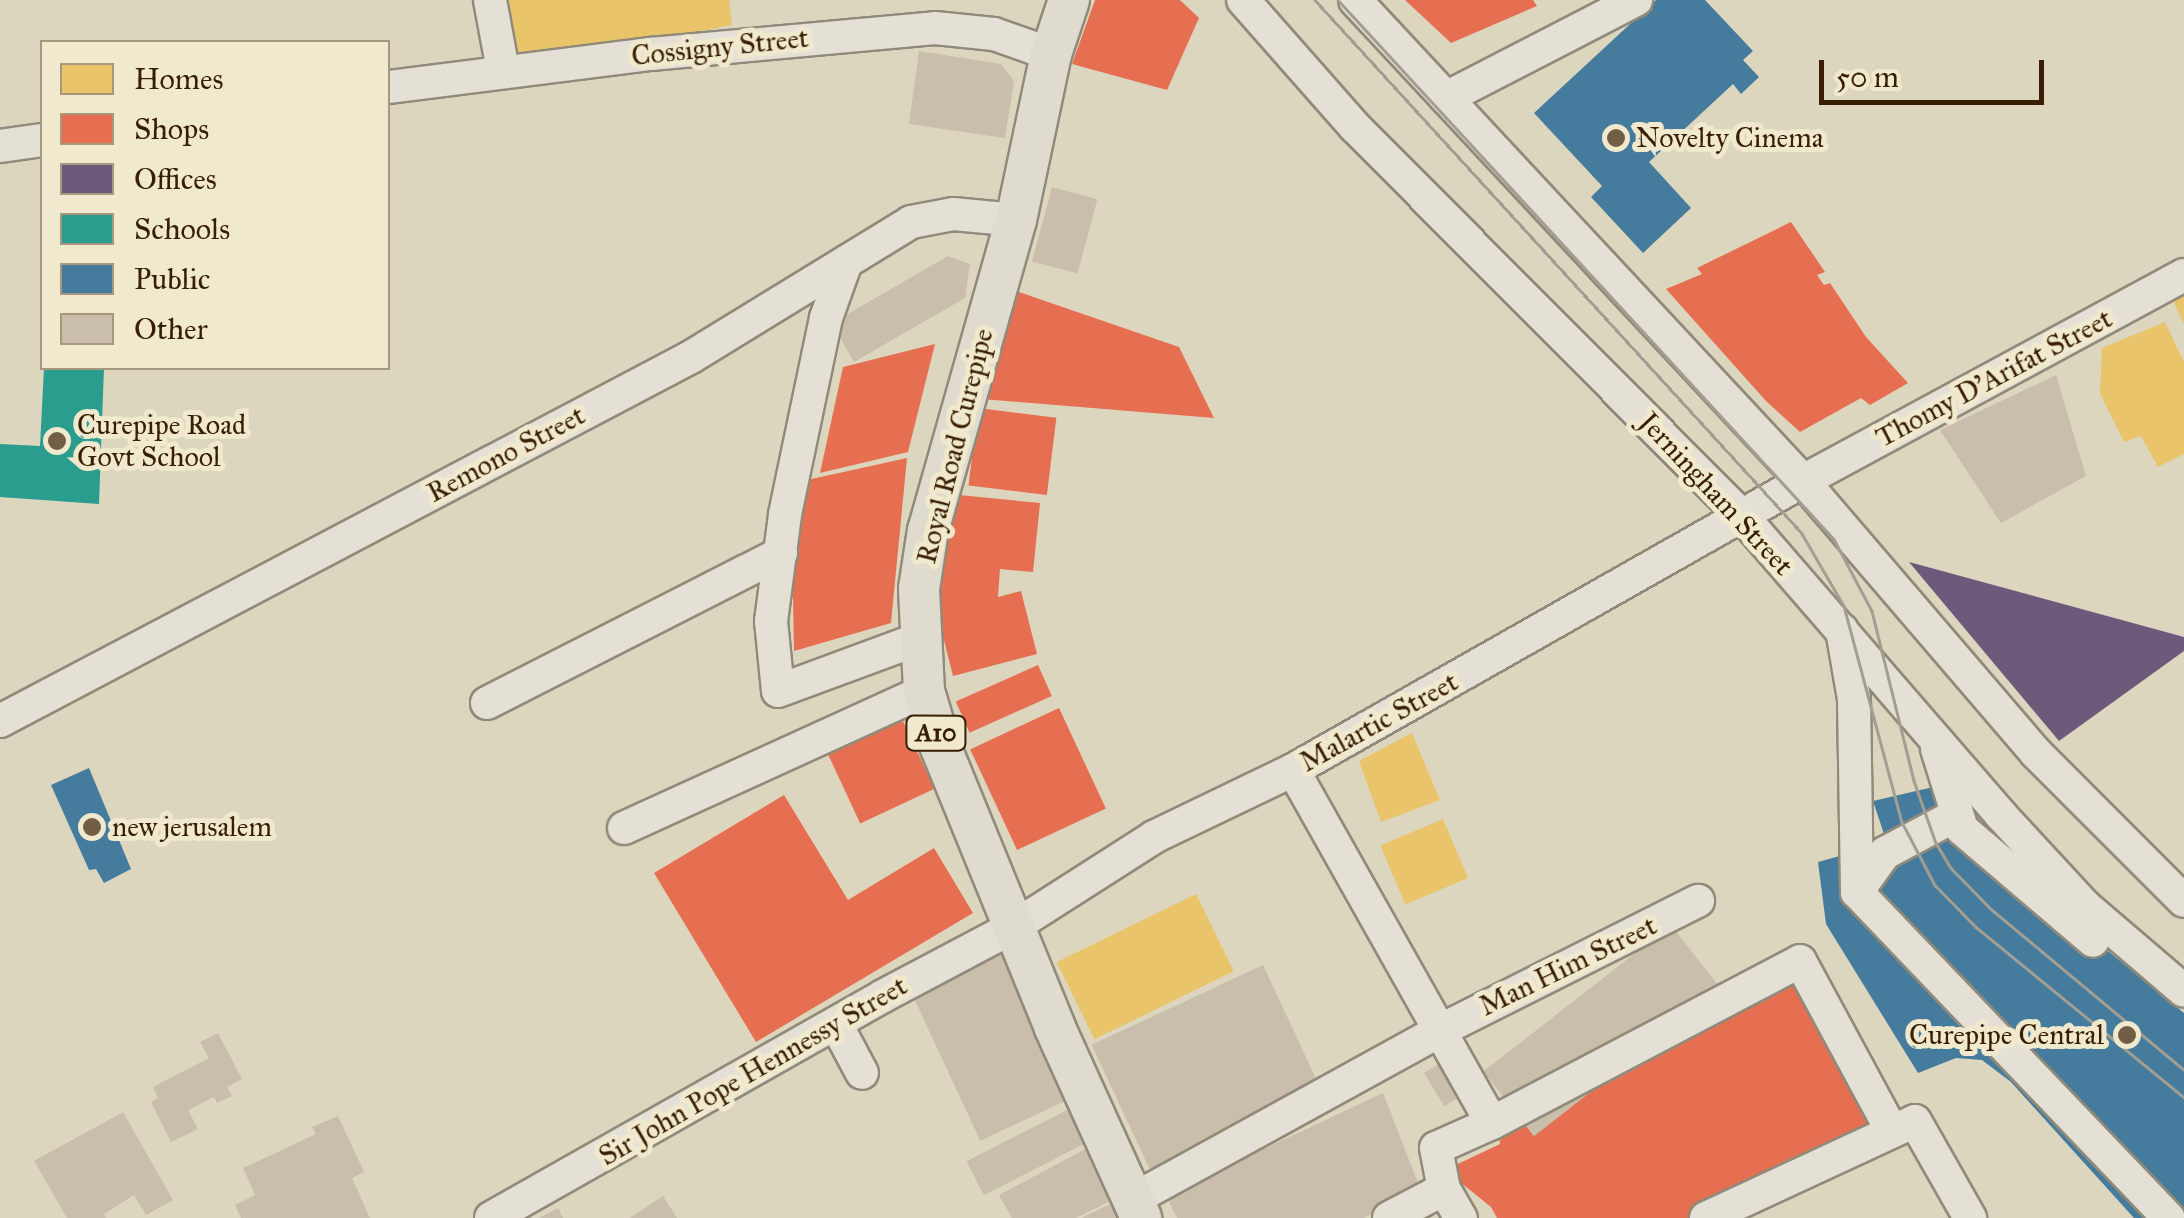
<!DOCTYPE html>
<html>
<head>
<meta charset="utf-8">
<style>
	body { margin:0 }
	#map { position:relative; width:2184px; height:1218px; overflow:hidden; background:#dcd6bf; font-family:"IM FELL Great Primer",serif }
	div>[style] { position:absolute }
	.homes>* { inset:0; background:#e9c46a; transform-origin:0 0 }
	.shops>* { inset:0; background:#e76f51; transform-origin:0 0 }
	.offices>* { inset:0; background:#6d597a }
	.schools>* { inset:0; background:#2a9d8f }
	.public>* { inset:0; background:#457b9d }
	.building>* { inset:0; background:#c9bdab; transform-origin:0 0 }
	.roads { filter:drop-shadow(2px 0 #908a7a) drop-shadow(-2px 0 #908a7a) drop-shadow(0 2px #908a7a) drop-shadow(0 -2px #908a7a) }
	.minor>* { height:32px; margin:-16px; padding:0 16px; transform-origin:16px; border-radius:16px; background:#e4e0d5 }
	.major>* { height:40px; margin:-20px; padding:0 20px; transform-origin:20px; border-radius:20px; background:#dfdbce }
	.tram>* { height:2.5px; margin:-1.25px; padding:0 1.25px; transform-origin:1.25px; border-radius:1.25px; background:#a39e92 }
	.dots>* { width:28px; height:28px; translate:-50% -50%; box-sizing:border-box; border:5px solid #f0e9ce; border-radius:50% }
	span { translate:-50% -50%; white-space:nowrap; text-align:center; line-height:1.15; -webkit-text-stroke:10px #f0e9ce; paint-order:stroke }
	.shield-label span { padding:2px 8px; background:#f0e9ce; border:2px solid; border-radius:8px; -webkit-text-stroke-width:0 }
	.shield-label { font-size:25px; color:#371e04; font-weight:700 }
	.street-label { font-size:28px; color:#371e04 }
	.poi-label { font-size:28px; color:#371e04 }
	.left { translate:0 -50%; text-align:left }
	.right { translate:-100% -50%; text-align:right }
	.legend { position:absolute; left:40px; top:40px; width:350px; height:330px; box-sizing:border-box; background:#f0e9ce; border:2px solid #a6987d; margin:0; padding:12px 18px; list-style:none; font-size:30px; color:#371e04 }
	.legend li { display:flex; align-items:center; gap:20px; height:50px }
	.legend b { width:50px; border:2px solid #a6987d }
	.scale { position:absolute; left:1819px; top:60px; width:225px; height:45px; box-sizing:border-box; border:5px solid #371e04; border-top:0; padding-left:12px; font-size:30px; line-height:35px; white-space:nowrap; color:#371e04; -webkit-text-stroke:8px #f0e9ce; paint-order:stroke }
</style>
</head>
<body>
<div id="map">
	<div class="homes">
		<div style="clip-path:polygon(490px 0,729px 0,732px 25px,503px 70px)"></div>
		<div style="clip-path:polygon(2184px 292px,2184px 324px,2172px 298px)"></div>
		<div style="clip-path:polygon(2165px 322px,2184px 362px,2184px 454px,2158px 467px,2141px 436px,2124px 442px,2100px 393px,2102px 348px)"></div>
		<div style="clip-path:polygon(1412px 733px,1440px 800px,1381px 822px,1359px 761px)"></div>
		<div style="left:1443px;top:819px;width:64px;height:68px;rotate:67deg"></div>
		<div style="left:1196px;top:894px;width:86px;height:155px;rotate:64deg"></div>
	</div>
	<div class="shops">
		<div style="clip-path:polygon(1095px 0,1180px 0,1199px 18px,1167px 90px,1072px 64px)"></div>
		<div style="clip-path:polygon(1405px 0,1533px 0,1537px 6px,1451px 43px)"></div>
		<div style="clip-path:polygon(1791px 222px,1825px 272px,1817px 275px,1824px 285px,1830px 283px,1866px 337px,1908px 383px,1870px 405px,1861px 398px,1800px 432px,1766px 401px,1666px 289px,1702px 274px,1697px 268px)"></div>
		<div style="clip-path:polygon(1010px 289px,1179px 347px,1214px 418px,982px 399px)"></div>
		<div style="clip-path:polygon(935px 344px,908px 452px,820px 473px,843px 367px)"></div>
		<div style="left:978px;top:408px;width:79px;height:78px;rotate:7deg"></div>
		<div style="clip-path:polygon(907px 458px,891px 623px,794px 651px,792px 545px,807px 480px)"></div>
		<div style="clip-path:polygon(949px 494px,1040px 503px,1033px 572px,1000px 569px,998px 597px,1021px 591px,1037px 654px,953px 676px,937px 613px)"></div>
		<div style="left:1038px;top:665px;width:34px;height:90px;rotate:66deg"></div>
		<div style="left:1059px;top:708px;width:111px;height:98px;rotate:65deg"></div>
		<div style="left:902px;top:719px;width:77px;height:82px;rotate:65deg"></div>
		<div style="clip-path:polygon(784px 795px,848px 900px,934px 848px,973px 913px,756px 1042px,654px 873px)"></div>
		<div style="clip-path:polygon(1795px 960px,1874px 1129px,1689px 1218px,1497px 1218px,1491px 1207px,1445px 1170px,1500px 1144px,1497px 1120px)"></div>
	</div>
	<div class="offices">
		<div style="clip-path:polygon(1909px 562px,2184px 637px,2184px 651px,2059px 741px)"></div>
	</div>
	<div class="schools">
		<div style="clip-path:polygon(44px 368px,104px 368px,99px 504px,0 497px,0 444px,40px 446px)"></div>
	</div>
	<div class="public">
		<div style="clip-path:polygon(1656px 0,1705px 0,1753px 51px,1743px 60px,1759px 77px,1741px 94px,1733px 84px,1649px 162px,1691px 208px,1643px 253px,1591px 197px,1602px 186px,1534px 113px)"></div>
		<div style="clip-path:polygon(89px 768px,131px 869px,104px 883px,96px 869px,89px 870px,51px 785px)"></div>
		<div style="clip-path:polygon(1942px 785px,2059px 911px,2184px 1013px,2184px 1218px,2134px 1218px,2011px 1082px,1982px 1060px,1956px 1058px,1918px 1073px,1826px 924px,1818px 862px,1887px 843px,1873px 801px)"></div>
	</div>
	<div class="building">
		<div style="clip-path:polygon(919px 51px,1001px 64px,1014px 81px,1005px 138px,909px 124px)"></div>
		<div style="left:1052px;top:187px;width:47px;height:77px;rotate:15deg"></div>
		<div style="clip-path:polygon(948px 256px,970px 264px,965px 298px,854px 362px,832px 323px)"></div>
		<div style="clip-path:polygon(2056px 375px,2086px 476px,2001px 523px,1940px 430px)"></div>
		<div style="left:1671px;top:925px;width:82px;height:238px;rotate:52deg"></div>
		<div style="left:1003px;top:948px;width:165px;height:102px;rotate:65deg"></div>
		<div style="left:1263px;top:965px;width:137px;height:189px;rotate:65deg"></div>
		<div style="clip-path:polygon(218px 1033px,242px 1079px,227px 1087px,232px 1096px,217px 1103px,214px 1097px,188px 1110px,198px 1129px,171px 1142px,151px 1102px,158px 1098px,153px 1087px,209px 1058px,200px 1042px)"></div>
		<div style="left:1442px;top:1062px;width:39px;height:21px;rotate:59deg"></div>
		<div style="clip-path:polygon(1383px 1093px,1420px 1188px,1364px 1218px,1177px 1218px,1166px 1195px)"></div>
		<div style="left:1077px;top:1105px;width:38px;height:124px;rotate:63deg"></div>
		<div style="clip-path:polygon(123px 1112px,173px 1200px,146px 1215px,134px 1195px,104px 1214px,106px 1218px,67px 1218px,34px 1161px)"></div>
		<div style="clip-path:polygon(338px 1116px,364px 1172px,352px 1178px,370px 1218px,241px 1218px,235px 1205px,255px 1195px,243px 1168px,316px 1134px,312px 1127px)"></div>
		<div style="clip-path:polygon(1091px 1146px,1118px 1197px,1076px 1218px,1012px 1218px,999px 1195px)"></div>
		<div style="clip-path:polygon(663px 1196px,677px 1218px,630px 1218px)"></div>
		<div style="clip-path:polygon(1117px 1201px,1125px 1218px,1081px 1218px)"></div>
		<div style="clip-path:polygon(558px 1208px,563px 1218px,539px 1218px)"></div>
	</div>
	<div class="roads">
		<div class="minor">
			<div style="left:490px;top:0;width:71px;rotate:79.5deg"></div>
			<div style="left:1243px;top:0;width:169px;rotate:48.6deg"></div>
			<div style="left:1355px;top:127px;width:550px;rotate:45.15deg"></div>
			<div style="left:1743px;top:517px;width:394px;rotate:49.1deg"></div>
			<div style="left:2001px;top:815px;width:124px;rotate:47.3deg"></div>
			<div style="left:2085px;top:906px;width:130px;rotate:40.6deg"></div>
			<div style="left:1355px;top:0;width:657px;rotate:47.03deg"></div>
			<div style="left:1803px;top:481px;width:358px;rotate:49.4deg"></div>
			<div style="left:2036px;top:753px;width:209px;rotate:45deg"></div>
			<div style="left:388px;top:87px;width:265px;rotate:-7.2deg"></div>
			<div style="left:651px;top:54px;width:285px;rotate:-5.2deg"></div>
			<div style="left:935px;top:28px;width:59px;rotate:5.8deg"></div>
			<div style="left:994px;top:34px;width:60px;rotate:19.3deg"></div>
			<div style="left:1446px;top:98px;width:214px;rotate:-27.3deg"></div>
			<div style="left:0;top:146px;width:42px;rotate:-8.1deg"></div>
			<div style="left:846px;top:262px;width:59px;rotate:109.7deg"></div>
			<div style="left:826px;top:318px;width:201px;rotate:101.8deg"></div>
			<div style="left:785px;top:515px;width:107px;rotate:97.5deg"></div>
			<div style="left:771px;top:621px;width:70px;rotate:84.3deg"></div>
			<div style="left:778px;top:691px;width:153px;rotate:-20.3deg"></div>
			<div style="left:1842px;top:630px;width:70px;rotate:80.1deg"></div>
			<div style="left:1854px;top:699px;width:193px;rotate:89.1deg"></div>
			<div style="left:1857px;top:892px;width:451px;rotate:46.3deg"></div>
			<div style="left:487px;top:703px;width:330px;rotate:-27deg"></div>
			<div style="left:0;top:721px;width:781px;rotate:-27.78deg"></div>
			<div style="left:691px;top:357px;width:258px;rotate:-31.5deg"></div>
			<div style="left:911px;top:222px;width:43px;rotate:-10.8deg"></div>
			<div style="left:953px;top:214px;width:63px;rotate:5.4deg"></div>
			<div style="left:1937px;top:749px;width:84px;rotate:72.6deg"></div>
			<div style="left:1962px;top:829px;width:172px;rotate:40.5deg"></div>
			<div style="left:1293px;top:770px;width:405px;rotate:60.6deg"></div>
			<div style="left:1492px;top:1123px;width:61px;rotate:155.9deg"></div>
			<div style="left:1436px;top:1148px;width:42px;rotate:79deg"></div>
			<div style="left:1444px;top:1189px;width:34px;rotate:60deg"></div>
			<div style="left:624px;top:828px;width:330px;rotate:-24.5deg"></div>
			<div style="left:1857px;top:892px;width:48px;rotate:-54.3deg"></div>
			<div style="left:1885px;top:853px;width:72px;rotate:-28deg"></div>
			<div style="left:1949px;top:819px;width:11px;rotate:-52deg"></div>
			<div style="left:837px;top:1026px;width:53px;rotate:62deg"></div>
			<div style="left:1492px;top:1123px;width:348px;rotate:-27.7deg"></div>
			<div style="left:1800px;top:961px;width:193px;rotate:61.6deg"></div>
			<div style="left:1132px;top:1200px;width:350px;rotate:-28.8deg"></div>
			<div style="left:1439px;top:1031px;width:290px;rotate:-26.7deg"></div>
			<div style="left:491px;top:1218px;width:450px;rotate:-29.5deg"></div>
			<div style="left:883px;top:996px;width:149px;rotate:-27.9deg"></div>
			<div style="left:1015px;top:926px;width:165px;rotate:-32.6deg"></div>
			<div style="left:1154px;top:837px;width:154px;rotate:-25.7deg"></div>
			<div style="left:1293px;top:770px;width:586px;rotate:-29.54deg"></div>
			<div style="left:1803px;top:481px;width:433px;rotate:-28.4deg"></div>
			<div style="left:1389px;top:1218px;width:62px;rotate:-27.8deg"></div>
			<div style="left:1706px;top:1218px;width:230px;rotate:-24.9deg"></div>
			<div style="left:1915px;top:1121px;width:112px;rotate:60.4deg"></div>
		</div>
		<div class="major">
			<div style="left:1069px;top:0;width:57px;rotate:108.4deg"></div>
			<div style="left:1051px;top:54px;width:170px;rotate:101.9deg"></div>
			<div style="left:1016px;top:220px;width:322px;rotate:105.8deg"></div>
			<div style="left:928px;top:530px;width:60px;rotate:98.7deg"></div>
			<div style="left:919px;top:589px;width:102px;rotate:87.2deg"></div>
			<div style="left:924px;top:691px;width:59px;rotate:73.4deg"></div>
			<div style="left:941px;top:748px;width:302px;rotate:67.8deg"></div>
			<div style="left:1055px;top:1028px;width:209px;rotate:65.6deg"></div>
		</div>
	</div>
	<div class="tram">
		<div style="left:1315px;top:0;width:721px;rotate:47.59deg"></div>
		<div style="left:1801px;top:532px;width:86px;rotate:59.8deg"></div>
		<div style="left:1844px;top:606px;width:224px;rotate:75deg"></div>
		<div style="left:1902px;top:822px;width:71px;rotate:62.4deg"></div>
		<div style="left:1935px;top:885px;width:59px;rotate:45.7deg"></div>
		<div style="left:1976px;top:927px;width:269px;rotate:39.3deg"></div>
		<div style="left:1338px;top:0;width:732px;rotate:47.38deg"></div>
		<div style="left:1834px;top:539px;width:81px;rotate:62.2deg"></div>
		<div style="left:1872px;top:611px;width:175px;rotate:76.1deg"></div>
		<div style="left:1914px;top:781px;width:66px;rotate:70.5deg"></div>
		<div style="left:1936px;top:843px;width:29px;rotate:59deg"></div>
		<div style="left:1951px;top:868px;width:57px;rotate:45.7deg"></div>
		<div style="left:1991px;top:909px;width:251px;rotate:39.8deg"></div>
	</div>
	<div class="dots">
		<div style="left:1616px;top:138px;background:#715e45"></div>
		<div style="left:57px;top:441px;background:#715e45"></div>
		<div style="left:92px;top:827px;background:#715e45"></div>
		<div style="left:2127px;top:1035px;background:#715e45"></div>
	</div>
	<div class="shield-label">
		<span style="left:936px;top:733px">A10</span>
	</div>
	<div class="street-label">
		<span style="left:720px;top:47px;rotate:-6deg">Cossigny Street</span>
		<span style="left:1994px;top:378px;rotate:-28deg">Thomy D'Arifat Street</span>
		<span style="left:955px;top:446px;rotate:-76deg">Royal Road Curepipe</span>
		<span style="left:506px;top:454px;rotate:-28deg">Remono Street</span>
		<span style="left:1716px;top:494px;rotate:47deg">Jerningham Street</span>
		<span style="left:1379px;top:722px;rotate:-29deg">Malartic Street</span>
		<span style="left:1568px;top:966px;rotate:-26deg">Man Him Street</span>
		<span style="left:753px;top:1071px;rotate:-30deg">Sir John Pope Hennessy Street</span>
	</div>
	<div class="poi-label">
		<span class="left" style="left:1636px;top:138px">Novelty Cinema</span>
		<span class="left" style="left:77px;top:441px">Curepipe Road<br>Govt School</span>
		<span class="left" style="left:112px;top:827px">new jerusalem</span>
		<span class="right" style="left:2104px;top:1035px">Curepipe Central</span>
	</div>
	<ul class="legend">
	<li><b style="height:28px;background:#e9c46a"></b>Homes</li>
	<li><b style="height:28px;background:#e76f51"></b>Shops</li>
	<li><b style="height:28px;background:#6d597a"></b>Offices</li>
	<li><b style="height:28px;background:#2a9d8f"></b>Schools</li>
	<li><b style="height:28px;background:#457b9d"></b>Public</li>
	<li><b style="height:28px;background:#c9bdab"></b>Other</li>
	</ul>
	<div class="scale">50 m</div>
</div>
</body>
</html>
